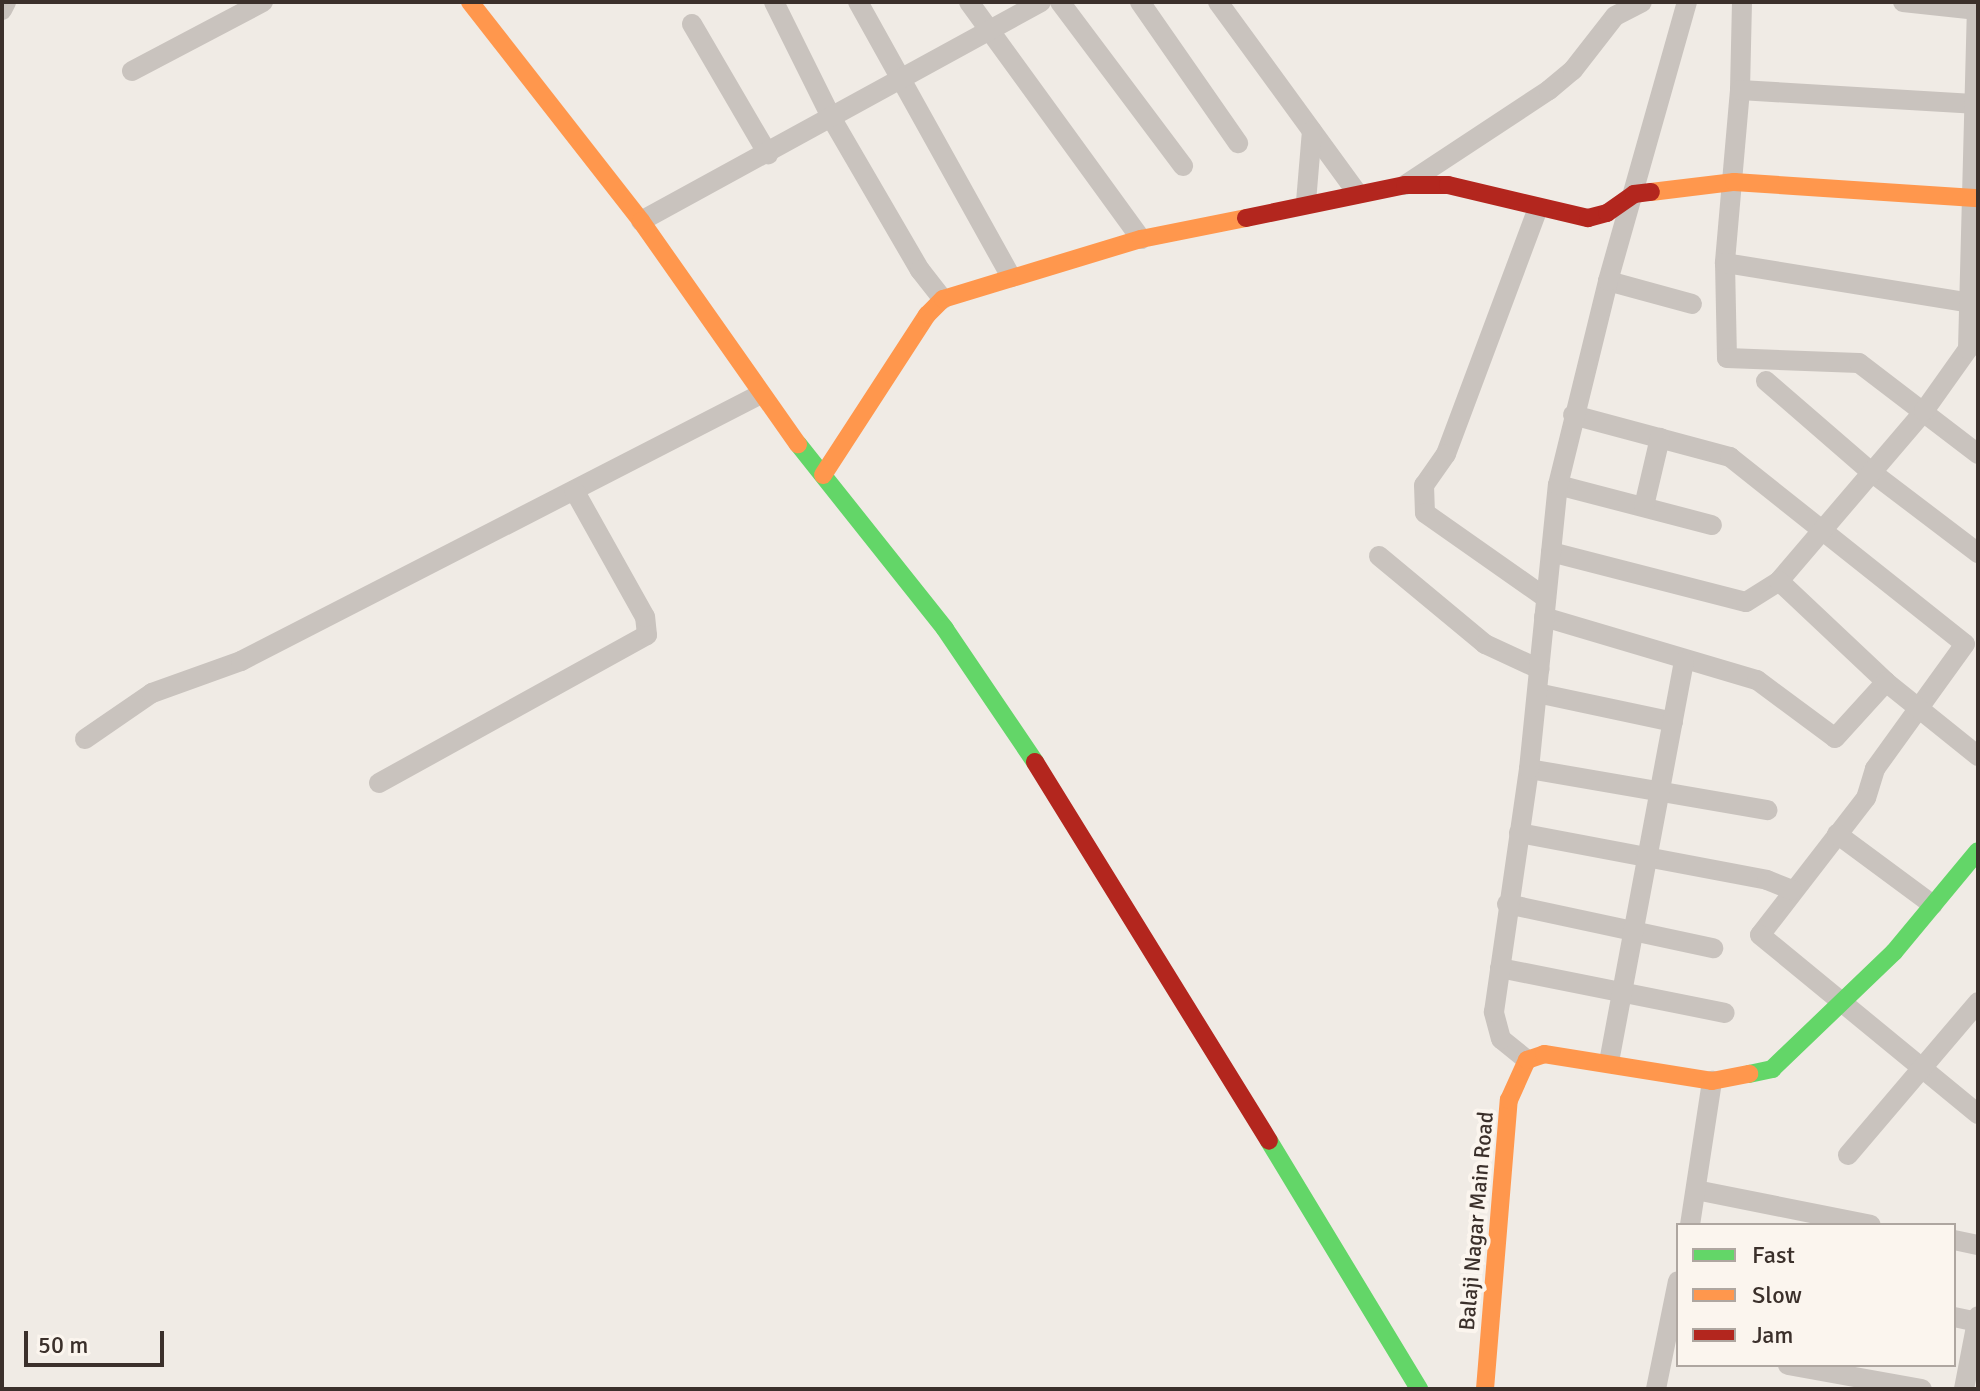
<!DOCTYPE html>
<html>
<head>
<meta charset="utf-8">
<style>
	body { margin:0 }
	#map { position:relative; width:1980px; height:1391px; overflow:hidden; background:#f0ebe5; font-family:Signika,sans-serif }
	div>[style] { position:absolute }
	.street>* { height:20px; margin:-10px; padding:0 10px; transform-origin:10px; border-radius:10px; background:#c9c3be }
	.fast>* { height:18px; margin:-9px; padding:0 9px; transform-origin:9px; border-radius:9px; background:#63d668 }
	.slow>* { height:18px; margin:-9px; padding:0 9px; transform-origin:9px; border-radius:9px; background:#ff974d }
	.jam>* { height:18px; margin:-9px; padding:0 9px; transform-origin:9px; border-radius:9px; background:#b3261e }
	span { translate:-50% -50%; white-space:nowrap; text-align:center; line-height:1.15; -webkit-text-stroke:8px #fbf5ee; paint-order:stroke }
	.street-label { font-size:22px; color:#3b302b }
	.frame { position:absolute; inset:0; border:4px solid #3b302b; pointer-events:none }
	.legend { position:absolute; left:1676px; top:1223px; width:280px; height:144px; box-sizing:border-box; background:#fbf5ee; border:2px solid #aea6a0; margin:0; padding:10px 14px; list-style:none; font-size:24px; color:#3b302b }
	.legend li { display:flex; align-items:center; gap:16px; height:40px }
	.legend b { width:40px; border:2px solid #aea6a0 }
	.scale { position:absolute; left:24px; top:1331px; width:140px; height:36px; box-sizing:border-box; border:4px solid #3b302b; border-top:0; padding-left:10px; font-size:24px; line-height:28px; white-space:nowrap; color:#3b302b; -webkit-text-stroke:6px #fbf5ee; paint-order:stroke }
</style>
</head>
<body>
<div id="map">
	<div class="street">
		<div style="left:774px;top:2px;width:131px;rotate:63.6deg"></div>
		<div style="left:832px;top:119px;width:175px;rotate:59.8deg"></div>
		<div style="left:920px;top:270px;width:37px;rotate:52deg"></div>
		<div style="left:858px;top:2px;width:315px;rotate:60.9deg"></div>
		<div style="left:969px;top:2px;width:293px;rotate:54deg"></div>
		<div style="left:1060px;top:2px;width:205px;rotate:53.1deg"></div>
		<div style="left:1140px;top:2px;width:172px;rotate:55.2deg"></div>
		<div style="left:1218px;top:2px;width:234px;rotate:53.9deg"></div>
		<div style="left:1742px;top:2px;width:88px;rotate:91.3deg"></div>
		<div style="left:1740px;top:90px;width:174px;rotate:95deg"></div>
		<div style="left:1725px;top:263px;width:95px;rotate:88.8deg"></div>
		<div style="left:1727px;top:358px;width:132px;rotate:2.2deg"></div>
		<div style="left:1859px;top:363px;width:150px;rotate:37.4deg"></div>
		<div style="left:1903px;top:2px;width:75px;rotate:6.1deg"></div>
		<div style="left:2px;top:10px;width:9px;rotate:-63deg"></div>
		<div style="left:692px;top:24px;width:151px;rotate:59.7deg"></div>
		<div style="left:132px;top:71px;width:148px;rotate:-27.8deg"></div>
		<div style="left:1740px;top:90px;width:238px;rotate:3.4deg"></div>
		<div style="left:1405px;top:185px;width:173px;rotate:-33.4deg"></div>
		<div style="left:1549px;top:90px;width:31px;rotate:-40deg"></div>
		<div style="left:1573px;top:70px;width:68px;rotate:-52.1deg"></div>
		<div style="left:1615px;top:16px;width:30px;rotate:-27deg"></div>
		<div style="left:1306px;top:202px;width:71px;rotate:-85.2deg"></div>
		<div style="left:1538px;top:208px;width:263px;rotate:110.5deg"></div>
		<div style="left:1446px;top:454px;width:38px;rotate:125deg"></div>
		<div style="left:1424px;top:485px;width:28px;rotate:88deg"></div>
		<div style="left:1425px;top:513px;width:148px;rotate:35.1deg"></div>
		<div style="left:641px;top:221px;width:456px;rotate:-28.7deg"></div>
		<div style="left:1725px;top:263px;width:255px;rotate:9.2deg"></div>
		<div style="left:1608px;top:281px;width:87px;rotate:15.3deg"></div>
		<div style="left:1766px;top:381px;width:138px;rotate:40.9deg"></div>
		<div style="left:1870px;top:471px;width:136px;rotate:37.2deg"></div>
		<div style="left:1573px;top:415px;width:163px;rotate:15deg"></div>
		<div style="left:1730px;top:457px;width:300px;rotate:38.5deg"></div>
		<div style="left:1965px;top:644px;width:154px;rotate:125.8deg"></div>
		<div style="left:1875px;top:769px;width:30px;rotate:107deg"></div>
		<div style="left:1866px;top:798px;width:173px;rotate:127.7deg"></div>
		<div style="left:1760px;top:935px;width:282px;rotate:39.4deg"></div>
		<div style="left:1558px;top:485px;width:159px;rotate:14.6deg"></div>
		<div style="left:1644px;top:506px;width:70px;rotate:-76.8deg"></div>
		<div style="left:1551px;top:552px;width:201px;rotate:14.4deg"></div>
		<div style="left:1746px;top:602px;width:39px;rotate:-32deg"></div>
		<div style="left:1779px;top:581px;width:223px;rotate:-49.5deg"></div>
		<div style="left:1924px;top:411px;width:76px;rotate:-54.6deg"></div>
		<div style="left:1968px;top:349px;width:347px;rotate:-88.5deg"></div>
		<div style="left:1379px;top:556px;width:138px;rotate:39.7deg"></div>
		<div style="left:1485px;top:644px;width:60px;rotate:24.8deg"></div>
		<div style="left:1779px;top:581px;width:147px;rotate:43.3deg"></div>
		<div style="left:1886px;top:682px;width:118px;rotate:38.8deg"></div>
		<div style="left:1544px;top:617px;width:222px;rotate:16.5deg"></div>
		<div style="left:1757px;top:680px;width:97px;rotate:36.6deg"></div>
		<div style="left:1835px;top:738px;width:76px;rotate:-47.7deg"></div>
		<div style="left:1537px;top:693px;width:139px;rotate:12deg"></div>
		<div style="left:85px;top:739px;width:81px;rotate:-34.5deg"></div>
		<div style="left:152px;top:693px;width:95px;rotate:-19.8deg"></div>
		<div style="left:241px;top:661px;width:582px;rotate:-27.18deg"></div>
		<div style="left:1529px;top:769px;width:242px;rotate:9.8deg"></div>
		<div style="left:379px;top:783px;width:306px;rotate:-28.9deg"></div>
		<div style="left:647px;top:635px;width:18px;rotate:-96deg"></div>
		<div style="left:645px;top:617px;width:145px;rotate:-119.2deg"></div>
		<div style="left:1519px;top:833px;width:252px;rotate:10.7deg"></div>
		<div style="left:1767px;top:880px;width:27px;rotate:22deg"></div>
		<div style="left:1837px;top:834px;width:119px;rotate:36.5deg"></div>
		<div style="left:1507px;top:904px;width:211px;rotate:12.1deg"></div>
		<div style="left:1500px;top:968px;width:229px;rotate:11.3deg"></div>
		<div style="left:1527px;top:1060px;width:33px;rotate:-141deg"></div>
		<div style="left:1501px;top:1039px;width:28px;rotate:-105deg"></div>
		<div style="left:1494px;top:1012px;width:246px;rotate:-81.8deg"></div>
		<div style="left:1529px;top:769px;width:285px;rotate:-84.2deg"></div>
		<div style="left:1558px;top:485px;width:210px;rotate:-76.2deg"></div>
		<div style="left:1608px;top:281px;width:290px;rotate:-74.2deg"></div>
		<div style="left:1609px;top:1062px;width:407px;rotate:-79.4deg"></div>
		<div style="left:1848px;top:1155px;width:201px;rotate:-49.6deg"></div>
		<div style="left:1696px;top:1190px;width:178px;rotate:11.3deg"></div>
		<div style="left:1690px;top:1225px;width:146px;rotate:-81.3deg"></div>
		<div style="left:1954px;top:1240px;width:25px;rotate:12deg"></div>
		<div style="left:1954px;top:1317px;width:25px;rotate:12deg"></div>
		<div style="left:1788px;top:1365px;width:136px;rotate:10.2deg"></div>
		<div style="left:1656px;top:1389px;width:110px;rotate:-78.5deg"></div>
		<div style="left:1964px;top:1389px;width:74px;rotate:-79.1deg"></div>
	</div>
	<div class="fast">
		<div style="left:798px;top:444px;width:236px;rotate:51.5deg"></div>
		<div style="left:945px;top:629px;width:161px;rotate:55.9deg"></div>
		<div style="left:1749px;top:1074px;width:24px;rotate:-12deg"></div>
		<div style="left:1772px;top:1069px;width:169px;rotate:-43.8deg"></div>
		<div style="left:1894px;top:952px;width:131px;rotate:-50.3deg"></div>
		<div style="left:1269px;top:1141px;width:290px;rotate:58.8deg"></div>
	</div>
	<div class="slow">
		<div style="left:470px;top:2px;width:278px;rotate:52deg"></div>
		<div style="left:641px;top:221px;width:273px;rotate:54.9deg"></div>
		<div style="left:1651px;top:192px;width:84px;rotate:-6.9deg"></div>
		<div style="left:1734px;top:182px;width:245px;rotate:3.8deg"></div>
		<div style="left:823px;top:475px;width:191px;rotate:-57deg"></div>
		<div style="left:927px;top:315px;width:23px;rotate:-45deg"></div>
		<div style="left:943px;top:299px;width:207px;rotate:-16.9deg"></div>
		<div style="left:1141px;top:239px;width:107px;rotate:-11.3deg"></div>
		<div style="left:1485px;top:1389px;width:290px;rotate:-85.3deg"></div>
		<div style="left:1509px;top:1100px;width:44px;rotate:-65.8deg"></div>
		<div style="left:1527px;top:1060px;width:18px;rotate:-19deg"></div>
		<div style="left:1544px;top:1054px;width:170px;rotate:9.1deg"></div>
		<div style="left:1712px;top:1081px;width:38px;rotate:-11deg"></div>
	</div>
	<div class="jam">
		<div style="left:1246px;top:218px;width:162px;rotate:-11.7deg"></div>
		<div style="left:1405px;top:185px;width:43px"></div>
		<div style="left:1448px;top:185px;width:144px;rotate:13.3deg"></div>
		<div style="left:1588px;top:218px;width:20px;rotate:-15deg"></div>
		<div style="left:1607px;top:213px;width:33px;rotate:-35deg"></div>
		<div style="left:1634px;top:194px;width:17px;rotate:-7deg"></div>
		<div style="left:1035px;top:762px;width:445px;rotate:58.3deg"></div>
	</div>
	<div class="street-label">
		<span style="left:1476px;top:1221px;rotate:-85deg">Balaji Nagar Main Road</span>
	</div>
	<div class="frame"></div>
	<ul class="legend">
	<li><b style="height:10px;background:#63d668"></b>Fast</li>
	<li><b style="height:10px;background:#ff974d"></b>Slow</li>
	<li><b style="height:10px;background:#b3261e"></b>Jam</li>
	</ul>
	<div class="scale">50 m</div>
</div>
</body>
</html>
